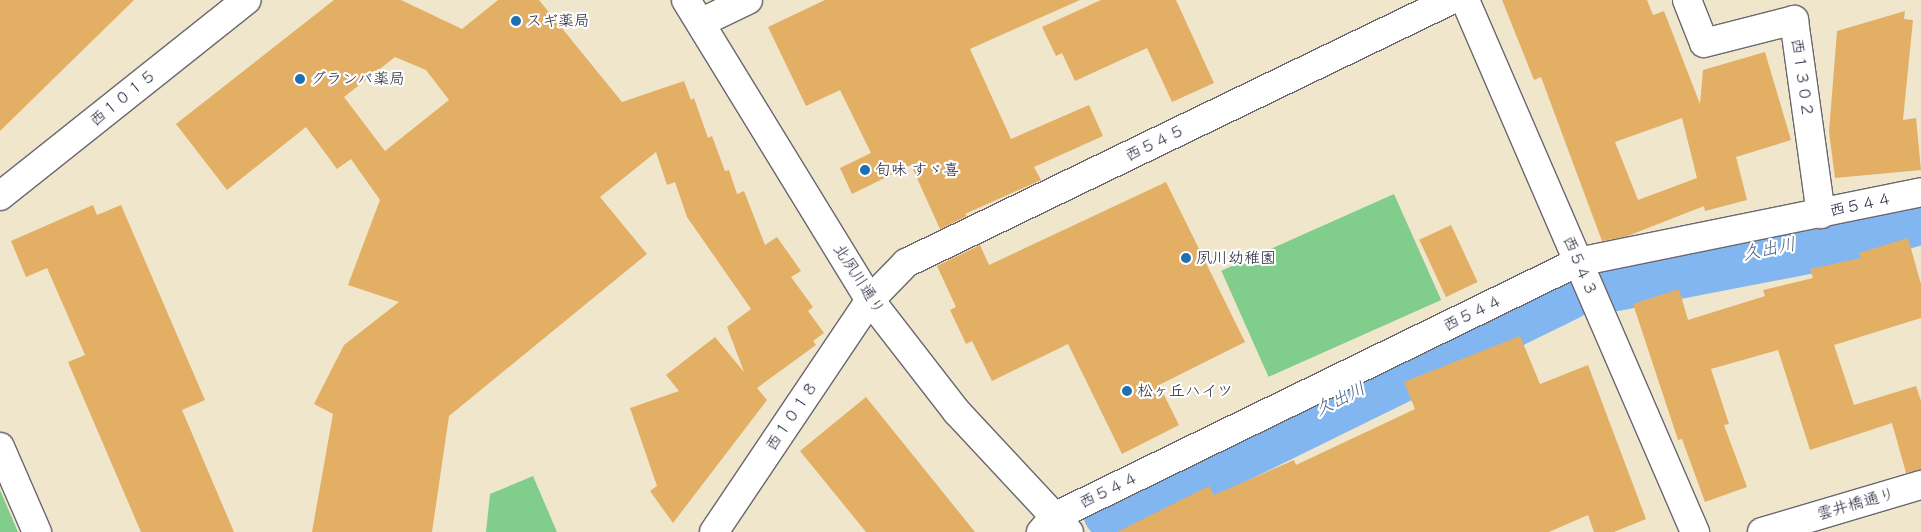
<!DOCTYPE html>
<html>
<head>
<meta charset="utf-8">
<style>
	body { margin:0 }
	#map { position:relative; width:1921px; height:532px; overflow:hidden; background:#f0e6cc; font-family:Sriracha,"Klee One",sans-serif }
	div>[style] { position:absolute }
	.green>* { inset:0; background:#81cd8b; transform-origin:0 0 }
	.river>* { height:66px; margin:-33px; padding:0 33px; transform-origin:33px; border-radius:33px; background:#82b6f0 }
	.building>* { inset:0; background:#e2af65; transform-origin:0 0 }
	.roads { filter:drop-shadow(1px 0 #6a676e) drop-shadow(-1px 0 #6a676e) drop-shadow(0 1px #6a676e) drop-shadow(0 -1px #6a676e) }
	.minor>* { height:28px; margin:-14px; padding:0 14px; transform-origin:14px; border-radius:14px; background:#fff }
	.tertiary>* { height:28px; margin:-14px; padding:0 14px; transform-origin:14px; border-radius:14px; background:#fff }
	.dots>* { width:14px; height:14px; translate:-50% -50%; box-sizing:border-box; border:2px solid #fff; border-radius:50% }
	span { translate:-50% -50%; white-space:nowrap; text-align:center; line-height:1.15; -webkit-text-stroke:4.5px #fff; paint-order:stroke }
	.poi-label { font-size:16px; color:#22223b }
	.left { translate:0 -50%; text-align:left }
	.street-label { font-size:16px; color:#22223b }
	.water-label { font-size:18px; color:#485d83; font-style:italic }
</style>
</head>
<body>
<div id="map">
	<div class="green">
		<div style="left:1394px;top:194px;width:116px;height:189px;rotate:66deg"></div>
		<div style="clip-path:polygon(533px 476px,557px 532px,486px 532px,490px 494px)"></div>
		<div style="clip-path:polygon(0 490px,18px 532px,0 532px)"></div>
	</div>
	<div class="river">
		<div style="left:1615px;top:278px;width:233px;rotate:-10.9deg"></div>
		<div style="left:1844px;top:234px;width:80px;rotate:-16.6deg"></div>
		<div style="left:1115px;top:509px;width:501px;rotate:-26.16deg"></div>
	</div>
	<div class="building">
		<div style="clip-path:polygon(0 0,134px 0,0 131px)"></div>
		<div style="clip-path:polygon(evenodd,334px 0,401px 0,462px 29px,498px 0,539px 0,622px 102px,684px 81px,691px 100px,694px 98px,708px 138px,712px 136px,725px 171px,729px 170px,737px 194px,744px 191px,765px 245px,777px 237px,801px 271px,791px 277px,813px 307px,808px 311px,824px 333px,813px 341px,816px 345px,757px 388px,767px 400px,673px 523px,650px 491px,657px 486px,630px 408px,679px 391px,666px 375px,715px 337px,744px 372px,727px 327px,751px 309px,687px 217px,675px 182px,667px 185px,656px 152px,600px 197px,647px 254px,449px 416px,432px 532px,312px 532px,333px 414px,314px 404px,344px 345px,399px 302px,348px 285px,380px 200px,351px 159px,337px 169px,306px 127px,227px 190px,176px 124px,334px 0,395px 57px,426px 70px,449px 100px,385px 151px,344px 97px,395px 57px)"></div>
		<div style="clip-path:polygon(825px 0,1080px 0,970px 49px,1011px 139px,1089px 105px,1103px 136px,1034px 167px,1041px 180px,965px 214px,967px 216px,940px 229px,911px 165px,852px 194px,840px 168px,871px 153px,840px 90px,806px 106px,768px 27px)"></div>
		<div style="clip-path:polygon(1101px 0,1176px 0,1214px 83px,1172px 102px,1147px 48px,1075px 81px,1062px 53px,1056px 56px,1042px 27px)"></div>
		<div style="clip-path:polygon(evenodd,1502px 0,1647px 0,1653px 15px,1664px 11px,1700px 104px,1703px 70px,1765px 52px,1791px 140px,1736px 157px,1747px 200px,1705px 211px,1704px 206px,1625px 237px,1602px 241px,1541px 77px,1534px 80px,1502px 0,1682px 118px,1697px 178px,1638px 200px,1615px 142px,1682px 118px)"></div>
		<div style="clip-path:polygon(1905px 11px,1904px 19px,1913px 20px,1903px 120px,1916px 118px,1921px 170px,1835px 178px,1829px 132px,1837px 31px)"></div>
		<div style="clip-path:polygon(1166px 182px,1245px 342px,1159px 385px,1179px 425px,1122px 454px,1068px 344px,992px 381px,972px 341px,966px 344px,950px 310px,956px 307px,937px 266px,980px 245px,989px 265px)"></div>
		<div style="clip-path:polygon(93px 205px,97px 215px,121px 205px,205px 400px,182px 410px,234px 532px,141px 532px,68px 362px,85px 355px,47px 268px,26px 277px,11px 241px)"></div>
		<div style="left:1451px;top:225px;width:63px;height:35px;rotate:65deg"></div>
		<div style="clip-path:polygon(1908px 238px,1921px 284px,1921px 318px,1834px 345px,1854px 405px,1916px 386px,1921px 401px,1921px 470px,1906px 473px,1892px 423px,1810px 450px,1778px 350px,1711px 369px,1729px 424px,1724px 425px,1747px 487px,1705px 502px,1682px 439px,1678px 440px,1633px 304px,1679px 289px,1688px 320px,1765px 296px,1763px 290px,1813px 278px,1810px 269px,1861px 258px,1859px 253px)"></div>
		<div style="clip-path:polygon(1520px 336px,1540px 384px,1588px 365px,1646px 519px,1614px 532px,1594px 532px,1588px 515px,1549px 532px,1117px 532px,1209px 486px,1214px 495px,1294px 460px,1296px 465px,1415px 409px,1404px 382px)"></div>
		<div style="clip-path:polygon(866px 397px,975px 532px,866px 532px,800px 451px)"></div>
	</div>
	<div class="roads">
		<div class="minor">
			<div style="left:1465px;top:0;width:580px;rotate:66.62deg"></div>
			<div style="left:1687px;top:0;width:46px;rotate:68.4deg"></div>
			<div style="left:1704px;top:43px;width:93px;rotate:-14.3deg"></div>
			<div style="left:1794px;top:20px;width:196px;rotate:82.1deg"></div>
			<div style="left:702px;top:22px;width:51px;rotate:-25.6deg"></div>
			<div style="left:0;top:447px;width:93px;rotate:66.5deg"></div>
			<div style="left:714px;top:532px;width:280px;rotate:-56.1deg"></div>
			<div style="left:870px;top:300px;width:52px;rotate:-45.8deg"></div>
			<div style="left:906px;top:263px;width:605px;rotate:-25.76deg"></div>
			<div style="left:1041px;top:532px;width:20px;rotate:-49deg"></div>
			<div style="left:1054px;top:517px;width:583px;rotate:-25.95deg"></div>
			<div style="left:1578px;top:262px;width:350px;rotate:-11.5deg"></div>
		</div>
		<div class="tertiary">
			<div style="left:686px;top:0;width:352px;rotate:58.5deg"></div>
			<div style="left:870px;top:300px;width:142px;rotate:52.2deg"></div>
			<div style="left:957px;top:412px;width:164px;rotate:47deg"></div>
			<div style="left:0;top:196px;width:315px;rotate:-38.5deg"></div>
			<div style="left:1762px;top:532px;width:166px;rotate:-16.5deg"></div>
		</div>
	</div>
	<div class="dots">
		<div style="left:516px;top:21px;background:#1f6fb2"></div>
		<div style="left:300px;top:79px;background:#1f6fb2"></div>
		<div style="left:865px;top:170px;background:#1f6fb2"></div>
		<div style="left:1186px;top:258px;background:#1f6fb2"></div>
		<div style="left:1127px;top:391px;background:#1f6fb2"></div>
	</div>
	<div class="poi-label">
		<span class="left" style="left:526px;top:21px">スギ薬局</span>
		<span class="left" style="left:310px;top:79px">グランパ薬局</span>
		<span class="left" style="left:875px;top:170px">旬味 すゞ喜</span>
		<span class="left" style="left:1196px;top:258px">夙川幼稚園</span>
		<span class="left" style="left:1137px;top:391px">松ヶ丘ハイツ</span>
	</div>
	<div class="street-label">
		<span style="left:1802px;top:78px;rotate:82deg">西１３０２</span>
		<span style="left:123px;top:98px;rotate:-39deg">西１０１５</span>
		<span style="left:1155px;top:143px;rotate:-26deg">西５４５</span>
		<span style="left:1861px;top:205px;rotate:-12deg">西５４４</span>
		<span style="left:1580px;top:266px;rotate:67deg">西５４３</span>
		<span style="left:859px;top:279px;rotate:57deg">北夙川通り</span>
		<span style="left:1473px;top:313px;rotate:-26deg">西５４４</span>
		<span style="left:792px;top:416px;rotate:-56deg">西１０１８</span>
		<span style="left:1109px;top:490px;rotate:-26deg">西５４４</span>
		<span style="left:1856px;top:504px;rotate:-16deg">雲井橋通り</span>
	</div>
	<div class="water-label">
		<span style="left:1769px;top:249px;rotate:-11deg">久出川</span>
		<span style="left:1340px;top:399px;rotate:-26deg">久出川</span>
	</div>
</div>
</body>
</html>
